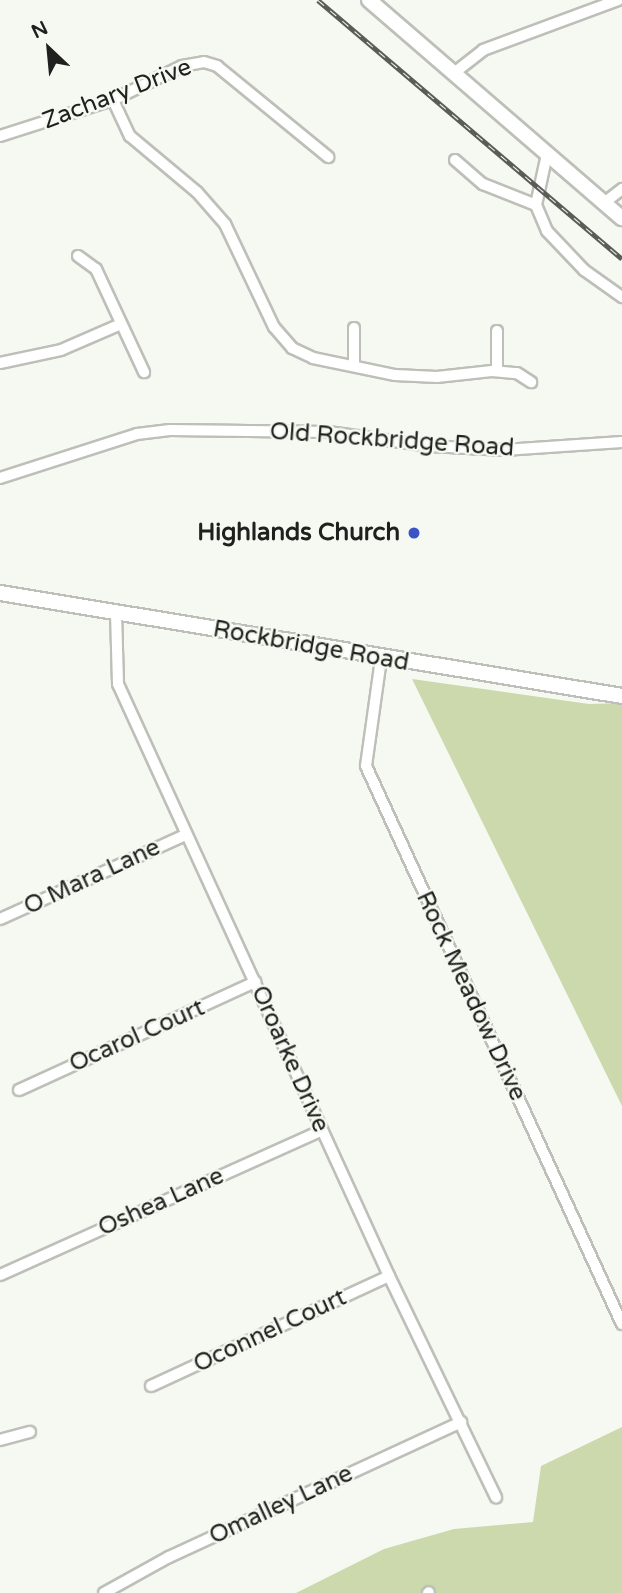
<!DOCTYPE html>
<html>
<head>
<meta charset="utf-8">
<style>
	body { margin:0 }
	#map { position:relative; width:622px; height:1593px; overflow:hidden; background:#f6f9f1; font-family:"Varela Round",sans-serif }
	div>[style] { position:absolute }
	.green>* { inset:0; background:#cbd9ac }
	.roads { filter:drop-shadow(2px 0 #bdbfb8) drop-shadow(-2px 0 #bdbfb8) drop-shadow(0 2px #bdbfb8) drop-shadow(0 -2px #bdbfb8) }
	.minor>* { height:10px; margin:-5px; padding:0 5px; transform-origin:5px; border-radius:5px; background:#fff }
	.secondary>* { height:14px; margin:-7px; padding:0 7px; transform-origin:7px; border-radius:7px; background:#fff }
	.rail>* { height:5px; margin-top:-2.5px; transform-origin:0; background:repeating-linear-gradient(90deg,#f6f9f1 0 8px,#5b5c58 0 16px); box-sizing:border-box; border-block:2px solid #5b5c58 }
	.dots>* { width:19px; height:19px; translate:-50% -50%; box-sizing:border-box; border:4px solid #f6f9f1; border-radius:50% }
	span { translate:-50% -50%; white-space:nowrap; text-align:center; line-height:1.15; -webkit-text-stroke:5px #f6f9f1; paint-order:stroke }
	.street-label { font-size:24px; color:#20211e }
	.poi-label { font-size:24px; color:#20211e; font-weight:700 }
	.right { translate:-100% -50%; text-align:right }
	.north { position:absolute; left:14px; top:14px; width:70px; height:70px; -webkit-text-stroke:5px #f6f9f1; paint-order:stroke; rotate:334deg; font-size:19px; font-weight:700; line-height:28px; text-align:center; color:#20211e }
	.north::after { content:''; display:block; margin:auto; width:24px; height:32px; background:#20211e; clip-path:polygon(50% 0,100% 100%,50% 72%,0 100%) }
</style>
</head>
<body>
<div id="map">
	<div class="green">
		<div style="clip-path:polygon(412px 679px,589px 704px,622px 703px,622px 1106px)"></div>
		<div style="clip-path:polygon(622px 1427px,622px 1593px,296px 1593px,384px 1549px,454px 1529px,533px 1522px,541px 1466px)"></div>
	</div>
	<div class="roads">
		<div class="minor">
			<div style="left:454px;top:73px;width:37px;rotate:-38deg"></div>
			<div style="left:483px;top:50px;width:144px;rotate:-20.3deg"></div>
			<div style="left:113px;top:100px;width:40px;rotate:65deg"></div>
			<div style="left:130px;top:136px;width:87px;rotate:39.9deg"></div>
			<div style="left:197px;top:192px;width:43px;rotate:48.8deg"></div>
			<div style="left:225px;top:224px;width:114px;rotate:64.6deg"></div>
			<div style="left:274px;top:327px;width:28px;rotate:49deg"></div>
			<div style="left:292px;top:348px;width:23px;rotate:25deg"></div>
			<div style="left:313px;top:358px;width:84px;rotate:11.7deg"></div>
			<div style="left:395px;top:375px;width:42px;rotate:2.7deg"></div>
			<div style="left:437px;top:377px;width:55px;rotate:-6.2deg"></div>
			<div style="left:492px;top:371px;width:25px;rotate:5deg"></div>
			<div style="left:517px;top:373px;width:17px;rotate:33deg"></div>
			<div style="left:0;top:136px;width:119px;rotate:-17.7deg"></div>
			<div style="left:113px;top:100px;width:77px;rotate:-26.2deg"></div>
			<div style="left:182px;top:66px;width:22px;rotate:-10deg"></div>
			<div style="left:204px;top:62px;width:14px;rotate:17deg"></div>
			<div style="left:217px;top:66px;width:144px;rotate:39.3deg"></div>
			<div style="left:547px;top:154px;width:52px;rotate:102.2deg"></div>
			<div style="left:536px;top:205px;width:28px;rotate:67deg"></div>
			<div style="left:547px;top:231px;width:54px;rotate:46.5deg"></div>
			<div style="left:584px;top:270px;width:47px;rotate:35.4deg"></div>
			<div style="left:455px;top:160px;width:37px;rotate:41deg"></div>
			<div style="left:483px;top:184px;width:57px;rotate:21.6deg"></div>
			<div style="left:604px;top:203px;width:23px;rotate:-38deg"></div>
			<div style="left:78px;top:256px;width:22px;rotate:36deg"></div>
			<div style="left:96px;top:269px;width:114px;rotate:65deg"></div>
			<div style="left:354px;top:328px;width:37px;rotate:90deg"></div>
			<div style="left:0;top:363px;width:62px;rotate:-12deg"></div>
			<div style="left:61px;top:350px;width:65px;rotate:-23.4deg"></div>
			<div style="left:497px;top:371px;width:40px;rotate:-90deg"></div>
			<div style="left:0;top:478px;width:144px;rotate:-17.8deg"></div>
			<div style="left:137px;top:434px;width:33px;rotate:-7deg"></div>
			<div style="left:170px;top:430px;width:158px;rotate:0.7deg"></div>
			<div style="left:328px;top:432px;width:103px;rotate:7.8deg"></div>
			<div style="left:430px;top:446px;width:74px;rotate:3.1deg"></div>
			<div style="left:504px;top:450px;width:118px;rotate:-3.9deg"></div>
			<div style="left:116px;top:612px;width:72px;rotate:88.4deg"></div>
			<div style="left:118px;top:684px;width:651px;rotate:65.4deg"></div>
			<div style="left:389px;top:1276px;width:246px;rotate:64.2deg"></div>
			<div style="left:381px;top:659px;width:108px;rotate:98deg"></div>
			<div style="left:366px;top:766px;width:614px;rotate:65.36deg"></div>
			<div style="left:0;top:919px;width:203px;rotate:-24.4deg"></div>
			<div style="left:19px;top:1090px;width:260px;rotate:-24.6deg"></div>
			<div style="left:0;top:1275px;width:353px;rotate:-24.2deg"></div>
			<div style="left:151px;top:1386px;width:262px;rotate:-24.8deg"></div>
			<div style="left:0;top:1440px;width:31px;rotate:-15deg"></div>
			<div style="left:104px;top:1593px;width:74px;rotate:-29deg"></div>
			<div style="left:169px;top:1557px;width:322px;rotate:-24.8deg"></div>
			<div style="left:428px;top:1593px;width:1px;rotate:-45deg"></div>
		</div>
		<div class="secondary">
			<div style="left:369px;top:0;width:334px;rotate:40.8deg"></div>
			<div style="left:0;top:593px;width:630px;rotate:9.4deg"></div>
		</div>
	</div>
	<div class="rail">
		<div style="left:318px;top:0;width:399px;rotate:40.4deg"></div>
	</div>
	<div class="dots">
		<div style="left:414px;top:533px;background:#3a53c5"></div>
	</div>
	<div class="street-label">
		<span style="left:117px;top:94px;rotate:-21deg">Zachary Drive</span>
		<span style="left:392px;top:440px;rotate:4deg">Old Rockbridge Road</span>
		<span style="left:311px;top:646px;rotate:10deg">Rockbridge Road</span>
		<span style="left:92px;top:877px;rotate:-25deg">O Mara Lane</span>
		<span style="left:471px;top:996px;rotate:65deg">Rock Meadow Drive</span>
		<span style="left:137px;top:1036px;rotate:-24deg">Ocarol Court</span>
		<span style="left:290px;top:1059px;rotate:66deg">Oroarke Drive</span>
		<span style="left:161px;top:1202px;rotate:-24deg">Oshea Lane</span>
		<span style="left:270px;top:1331px;rotate:-25deg">Oconnel Court</span>
		<span style="left:281px;top:1505px;rotate:-25deg">Omalley Lane</span>
	</div>
	<div class="poi-label">
		<span class="right" style="left:400px;top:533px">Highlands Church</span>
	</div>
	<div class="north">N</div>
</div>
</body>
</html>
